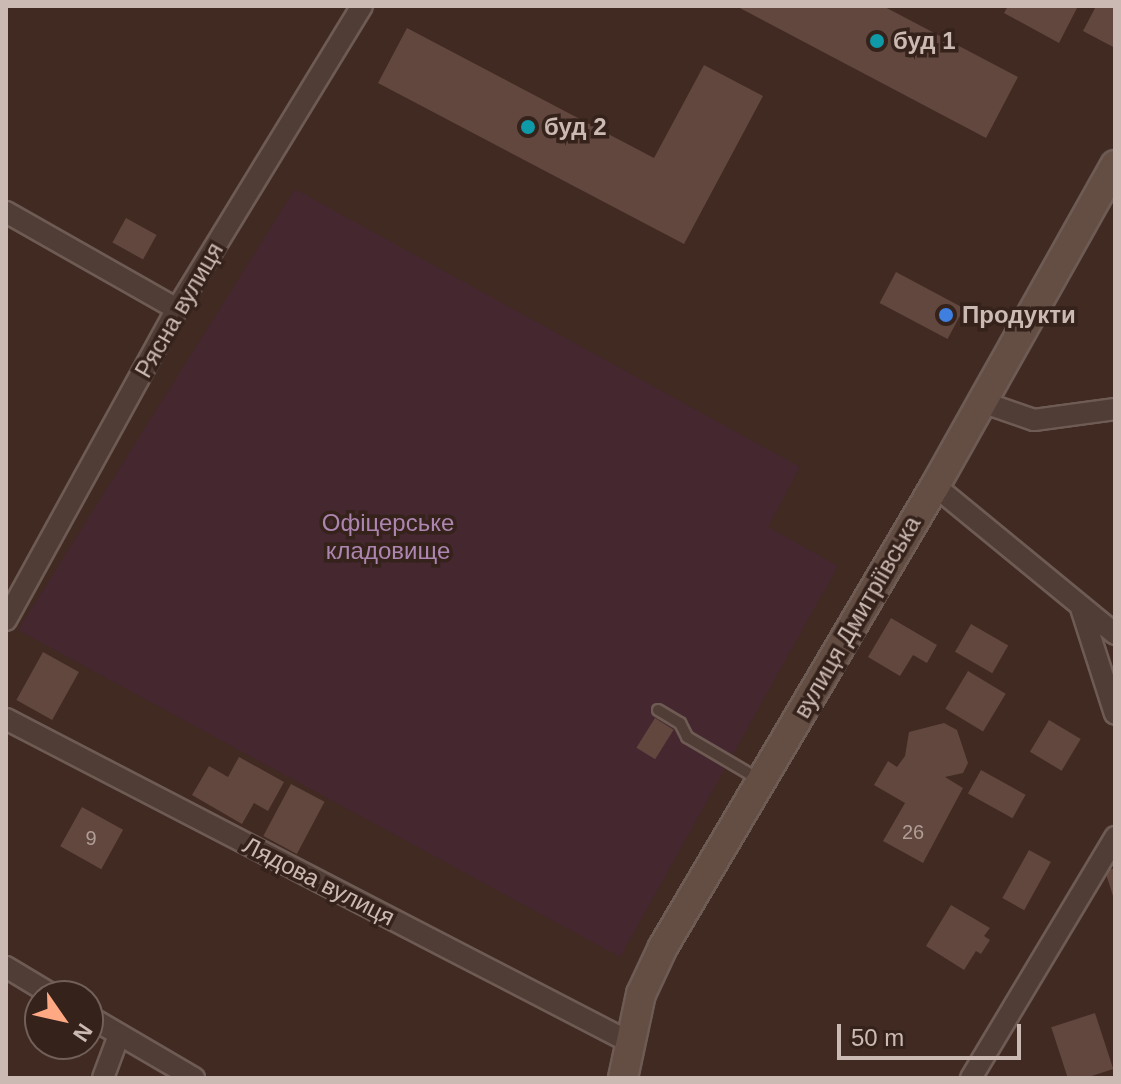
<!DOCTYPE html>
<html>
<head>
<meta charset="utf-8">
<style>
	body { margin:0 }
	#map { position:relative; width:1121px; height:1084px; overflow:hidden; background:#412a22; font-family:Arial,sans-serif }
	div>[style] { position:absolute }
	.green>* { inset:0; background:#45272f }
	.building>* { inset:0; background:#61473e; transform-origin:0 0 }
	.roads { filter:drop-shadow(2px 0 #6e5b54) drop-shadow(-2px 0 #6e5b54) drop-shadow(0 2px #6e5b54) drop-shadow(0 -2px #6e5b54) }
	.service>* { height:10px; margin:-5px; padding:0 5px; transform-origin:5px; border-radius:5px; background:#503d36 }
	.minor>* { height:20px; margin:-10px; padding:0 10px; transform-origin:10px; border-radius:10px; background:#503d36 }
	.secondary>* { height:28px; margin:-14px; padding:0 14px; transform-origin:14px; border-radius:14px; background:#644e44 }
	.dots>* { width:22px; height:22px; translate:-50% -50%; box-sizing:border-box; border:4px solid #35221b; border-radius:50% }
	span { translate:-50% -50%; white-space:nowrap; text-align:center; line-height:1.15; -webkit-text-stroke:7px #35221b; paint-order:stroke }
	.number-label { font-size:20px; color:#b09d96 }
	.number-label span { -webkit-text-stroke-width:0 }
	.poi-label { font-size:24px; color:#cbbab3; font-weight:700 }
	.left { translate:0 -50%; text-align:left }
	.street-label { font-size:24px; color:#cbbab3 }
	.park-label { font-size:24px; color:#ad85b1 }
	.frame { position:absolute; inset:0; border:8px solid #cbbab3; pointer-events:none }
	.north { position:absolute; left:24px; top:980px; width:80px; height:80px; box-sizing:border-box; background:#35221b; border:2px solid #715f58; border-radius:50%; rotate:124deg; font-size:22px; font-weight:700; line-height:32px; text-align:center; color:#cbbab3 }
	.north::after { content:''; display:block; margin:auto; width:28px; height:36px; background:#ffa884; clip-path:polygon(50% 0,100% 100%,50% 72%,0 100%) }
	.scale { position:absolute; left:837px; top:1024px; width:184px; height:36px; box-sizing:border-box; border:4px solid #cbbab3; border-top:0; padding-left:10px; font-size:24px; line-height:28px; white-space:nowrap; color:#cbbab3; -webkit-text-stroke:6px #35221b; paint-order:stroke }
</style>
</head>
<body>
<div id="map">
	<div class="green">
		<div style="clip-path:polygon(295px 189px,800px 467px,768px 527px,838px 566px,620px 957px,18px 630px)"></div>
	</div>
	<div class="building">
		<div style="clip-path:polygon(736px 6px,883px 6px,1018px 77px,986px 138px)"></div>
		<div style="clip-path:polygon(1008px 6px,1074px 6px,1077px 8px,1059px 43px,1004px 13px)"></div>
		<div style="clip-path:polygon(1096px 6px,1115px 6px,1115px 48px,1083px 31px)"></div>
		<div style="clip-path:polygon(407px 28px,654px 158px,704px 65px,763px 96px,684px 244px,378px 83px)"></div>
		<div style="left:126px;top:218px;width:35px;height:28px;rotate:29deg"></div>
		<div style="left:896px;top:272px;width:77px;height:35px;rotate:28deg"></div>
		<div style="clip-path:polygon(891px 618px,937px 645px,927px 663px,913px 655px,900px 676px,868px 657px)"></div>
		<div style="left:971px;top:624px;width:43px;height:32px;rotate:30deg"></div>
		<div style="left:43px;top:652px;width:41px;height:55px;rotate:29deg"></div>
		<div style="left:968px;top:671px;width:44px;height:44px;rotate:31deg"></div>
		<div style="left:655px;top:718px;width:22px;height:35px;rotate:32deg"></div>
		<div style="left:1049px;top:720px;width:37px;height:37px;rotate:31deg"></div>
		<div style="clip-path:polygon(944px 723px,957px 730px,968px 763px,963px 773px,945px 777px,963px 788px,923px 863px,883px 841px,905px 803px,874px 785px,888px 761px,897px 767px,905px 756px,909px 732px)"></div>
		<div style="clip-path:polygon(239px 757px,284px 782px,268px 811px,254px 803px,242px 824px,192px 795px,209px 766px,228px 777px)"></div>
		<div style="left:981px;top:770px;width:51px;height:27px;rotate:29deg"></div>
		<div style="left:291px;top:784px;width:38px;height:59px;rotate:28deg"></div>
		<div style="left:82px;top:807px;width:47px;height:45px;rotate:29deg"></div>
		<div style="left:1029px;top:850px;width:25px;height:55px;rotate:29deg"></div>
		<div style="clip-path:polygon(1115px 868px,1115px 899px,1114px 899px,1105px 871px)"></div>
		<div style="clip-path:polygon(951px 905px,990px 928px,984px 936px,990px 940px,981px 954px,976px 951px,964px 970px,926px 946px)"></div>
		<div style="left:1095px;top:1013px;width:59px;height:46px;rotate:72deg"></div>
	</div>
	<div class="roads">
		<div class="service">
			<div style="left:658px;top:710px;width:26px;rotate:31deg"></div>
			<div style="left:680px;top:723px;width:16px;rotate:63deg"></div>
			<div style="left:687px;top:737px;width:85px;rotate:30.5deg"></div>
		</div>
		<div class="minor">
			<div style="left:6px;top:212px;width:197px;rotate:29.6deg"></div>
			<div style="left:982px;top:402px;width:55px;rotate:19.1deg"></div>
			<div style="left:1034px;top:420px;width:82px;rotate:-7.7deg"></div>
			<div style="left:935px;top:486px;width:233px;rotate:39.4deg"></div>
			<div style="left:1081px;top:608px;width:111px;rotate:72.2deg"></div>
			<div style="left:6px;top:620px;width:355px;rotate:-61.2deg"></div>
			<div style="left:177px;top:309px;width:355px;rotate:-58.6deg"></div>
			<div style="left:6px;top:719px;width:704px;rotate:27.4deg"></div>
			<div style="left:6px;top:967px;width:56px;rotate:31.1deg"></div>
			<div style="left:88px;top:1016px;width:123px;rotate:30.3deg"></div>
			<div style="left:103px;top:1078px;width:46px;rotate:-69.6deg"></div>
			<div style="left:971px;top:1078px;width:281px;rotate:-59.1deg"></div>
		</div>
		<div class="secondary">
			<div style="left:623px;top:1078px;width:86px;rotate:-77.9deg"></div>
			<div style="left:641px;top:994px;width:52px;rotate:-64.9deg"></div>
			<div style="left:663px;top:947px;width:535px;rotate:-59.46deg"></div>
			<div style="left:935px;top:486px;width:368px;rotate:-60.7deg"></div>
		</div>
	</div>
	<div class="dots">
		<div style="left:877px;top:41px;background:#0f9aa8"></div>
		<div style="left:528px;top:127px;background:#0f9aa8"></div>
		<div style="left:946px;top:315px;background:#3f7fe0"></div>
	</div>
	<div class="number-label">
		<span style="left:913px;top:832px">26</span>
		<span style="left:91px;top:838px">9</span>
	</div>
	<div class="poi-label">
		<span class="left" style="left:893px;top:41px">буд 1</span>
		<span class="left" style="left:544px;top:127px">буд 2</span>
		<span class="left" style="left:962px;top:315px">Продукти</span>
	</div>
	<div class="street-label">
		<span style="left:179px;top:310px;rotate:-60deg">Рясна вулиця</span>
		<span style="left:857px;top:617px;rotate:-60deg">вулиця Дмитріївська</span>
		<span style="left:319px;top:881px;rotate:27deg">Лядова вулиця</span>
	</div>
	<div class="park-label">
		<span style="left:388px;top:537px">Офіцерське<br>кладовище</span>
	</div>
	<div class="frame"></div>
	<div class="north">N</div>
	<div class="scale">50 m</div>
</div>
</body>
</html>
